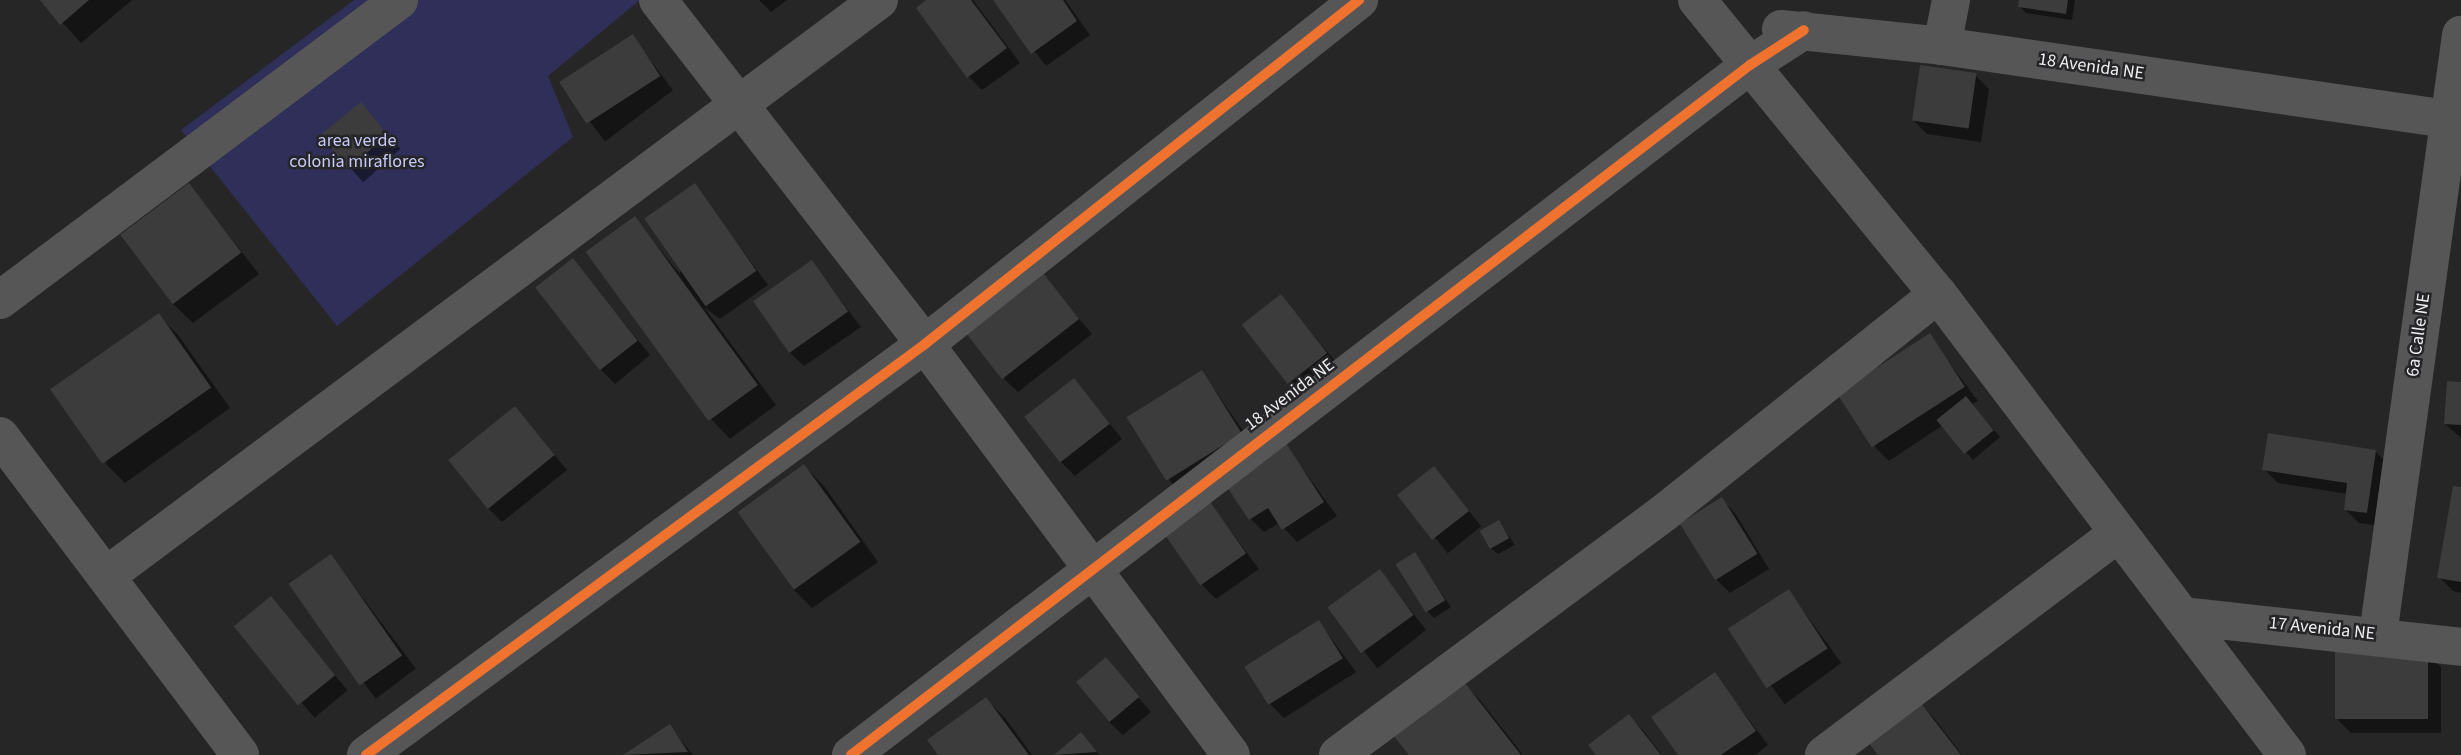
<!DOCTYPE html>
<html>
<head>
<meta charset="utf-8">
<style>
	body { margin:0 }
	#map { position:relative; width:2461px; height:755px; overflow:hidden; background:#262627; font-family:"Source Sans 3",sans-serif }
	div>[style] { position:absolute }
	.green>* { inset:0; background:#2f2f59 }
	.shadow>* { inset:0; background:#0007; transform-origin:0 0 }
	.building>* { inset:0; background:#3c3c3d; transform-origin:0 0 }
	.minor>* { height:38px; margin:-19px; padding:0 19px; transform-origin:19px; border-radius:19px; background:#565657 }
	.cycleway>* { height:10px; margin:-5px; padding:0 5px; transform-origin:5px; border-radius:5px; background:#ef722f }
	span { translate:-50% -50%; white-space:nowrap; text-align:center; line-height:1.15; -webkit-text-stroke:5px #252528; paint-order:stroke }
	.street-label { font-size:18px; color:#eeeef0 }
	.park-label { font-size:18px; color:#c6caf6 }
</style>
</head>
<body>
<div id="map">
	<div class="green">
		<div style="clip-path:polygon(354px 0,640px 0,548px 76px,573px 137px,337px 326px,181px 130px)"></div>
	</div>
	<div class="shadow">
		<div style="clip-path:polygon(42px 0,132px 0,81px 43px)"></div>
		<div style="clip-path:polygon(759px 0,787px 0,771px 12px)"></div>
		<div style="clip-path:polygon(929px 0,973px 0,1020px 63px,982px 90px,969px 77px)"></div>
		<div style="clip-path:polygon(995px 0,1065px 0,1090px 35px,1046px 66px)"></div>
		<div style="clip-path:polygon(2020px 0,2075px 0,2072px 20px,2026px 13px,2020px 7px)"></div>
		<div style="left:632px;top:36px;width:68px;height:85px;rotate:53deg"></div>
		<div style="clip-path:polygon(1975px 75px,1989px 89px,1981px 142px,1927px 134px,1913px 120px)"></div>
		<div style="left:361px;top:105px;width:59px;height:50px;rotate:48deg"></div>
		<div style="clip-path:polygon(189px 185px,259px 274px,193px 323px,173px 304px)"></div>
		<div style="clip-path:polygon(695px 186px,768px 285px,720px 319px,704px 307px,776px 405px,730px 439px,711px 419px,588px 252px,634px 218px,680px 274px)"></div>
		<div style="clip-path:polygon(573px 260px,650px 355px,615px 384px,601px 370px)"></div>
		<div style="clip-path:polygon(812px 263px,861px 327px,804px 366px,790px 353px)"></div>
		<div style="clip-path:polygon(1043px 276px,1092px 334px,1018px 392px,1004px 379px)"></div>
		<div style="clip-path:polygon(1281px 296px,1340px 367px,1304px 396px,1290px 382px)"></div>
		<div style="clip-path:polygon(158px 315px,178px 335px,230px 408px,125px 483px,106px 464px)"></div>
		<div style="clip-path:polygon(1929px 336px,1978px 401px,1972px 404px,2000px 437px,1973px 460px,1943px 425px,1889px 461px,1875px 447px)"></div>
		<div style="clip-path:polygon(1202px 372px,1255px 448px,1183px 494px,1169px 480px)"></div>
		<div style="clip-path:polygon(1074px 380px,1122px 439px,1075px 476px,1061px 462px)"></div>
		<div style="clip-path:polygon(2461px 384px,2461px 438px,2445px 424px)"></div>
		<div style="clip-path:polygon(515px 408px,567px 470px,502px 522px,488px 508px)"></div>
		<div style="clip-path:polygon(1286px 446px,1337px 516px,1297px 542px,1279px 523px,1264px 532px,1250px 518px)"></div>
		<div style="clip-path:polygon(2376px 452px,2390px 466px,2380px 526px,2359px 523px,2345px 509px,2348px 494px,2278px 483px,2264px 469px)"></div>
		<div style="clip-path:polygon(804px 466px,824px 486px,878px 562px,812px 608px,793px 589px)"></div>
		<div style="left:1434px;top:468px;width:75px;height:43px;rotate:51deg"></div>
		<div style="clip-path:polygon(2461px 489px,2461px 593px,2453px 591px,2439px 577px)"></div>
		<div style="clip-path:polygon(1206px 498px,1259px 569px,1216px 599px,1202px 585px)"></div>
		<div style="clip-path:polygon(1721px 499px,1735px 513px,1769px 569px,1730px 593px,1716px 579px,1681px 524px)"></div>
		<div style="clip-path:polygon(1499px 522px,1515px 545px,1498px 554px,1491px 548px)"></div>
		<div style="clip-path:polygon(1415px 555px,1451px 607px,1434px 618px,1427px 611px)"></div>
		<div style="left:331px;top:556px;width:141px;height:50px;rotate:53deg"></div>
		<div style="left:1380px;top:571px;width:75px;height:62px;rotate:52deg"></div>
		<div style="left:1789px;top:591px;width:89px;height:70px;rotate:54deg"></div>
		<div style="left:271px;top:599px;width:119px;height:43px;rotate:50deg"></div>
		<div style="clip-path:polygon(1319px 622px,1356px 672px,1284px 718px,1270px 704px)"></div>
		<div style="clip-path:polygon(2427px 653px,2441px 667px,2441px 733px,2351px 733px,2337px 719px)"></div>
		<div style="clip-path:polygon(1106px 660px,1151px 712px,1123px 735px,1109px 722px)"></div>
		<div style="clip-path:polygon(1715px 675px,1768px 745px,1755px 755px,1680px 755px)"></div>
		<div style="clip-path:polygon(1461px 681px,1480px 700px,1523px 755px,1411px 755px)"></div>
		<div style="clip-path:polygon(986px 699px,1005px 718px,1032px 755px,940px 755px)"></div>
		<div style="clip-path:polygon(1920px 704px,1934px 718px,1962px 755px,1880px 755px)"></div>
		<div style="clip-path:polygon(1629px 716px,1643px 730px,1662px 755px,1598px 755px)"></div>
		<div style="clip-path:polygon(670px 727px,693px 755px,626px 755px)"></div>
		<div style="clip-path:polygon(1081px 735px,1099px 755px,1057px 755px)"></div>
	</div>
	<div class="building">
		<div style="clip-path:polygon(40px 0,89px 0,60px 25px)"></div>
		<div style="clip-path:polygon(926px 0,971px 0,1007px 48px,967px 78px,916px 8px)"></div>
		<div style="clip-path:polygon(993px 0,1063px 0,1077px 21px,1031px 54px)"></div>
		<div style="clip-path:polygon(2019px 0,2068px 0,2066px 14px,2018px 7px)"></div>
		<div style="left:633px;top:34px;width:50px;height:88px;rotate:57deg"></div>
		<div style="left:1920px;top:65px;width:57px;height:56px;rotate:8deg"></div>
		<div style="left:361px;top:102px;width:43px;height:52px;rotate:51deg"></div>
		<div style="left:189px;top:183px;width:87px;height:86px;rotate:53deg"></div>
		<div style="left:695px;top:183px;width:107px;height:62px;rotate:55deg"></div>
		<div style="left:635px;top:216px;width:209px;height:61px;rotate:54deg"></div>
		<div style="left:573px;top:258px;width:105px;height:48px;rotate:52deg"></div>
		<div style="left:812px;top:260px;width:63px;height:72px;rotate:55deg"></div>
		<div style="left:1044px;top:274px;width:57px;height:98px;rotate:52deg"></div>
		<div style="left:1281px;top:294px;width:75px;height:50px;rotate:52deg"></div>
		<div style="left:159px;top:313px;width:91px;height:133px;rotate:55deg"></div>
		<div style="left:1930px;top:333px;width:64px;height:111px;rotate:57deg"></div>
		<div style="left:1202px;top:370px;width:75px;height:89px;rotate:58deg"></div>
		<div style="left:1074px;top:378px;width:58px;height:63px;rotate:52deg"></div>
		<div style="clip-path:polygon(2447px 381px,2461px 382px,2461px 425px,2444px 424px)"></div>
		<div style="left:1966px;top:396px;width:44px;height:38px;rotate:51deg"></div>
		<div style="left:515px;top:406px;width:63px;height:86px;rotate:51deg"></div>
		<div style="clip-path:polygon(2268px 433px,2376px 450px,2367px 513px,2344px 510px,2347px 483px,2262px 470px)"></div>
		<div style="clip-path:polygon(1286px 443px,1324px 502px,1282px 530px,1268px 508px,1249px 520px,1225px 484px)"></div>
		<div style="left:804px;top:464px;width:96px;height:82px;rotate:54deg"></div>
		<div style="left:1434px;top:466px;width:57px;height:47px;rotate:52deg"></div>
		<div style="clip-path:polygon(2453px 486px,2461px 487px,2461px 582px,2437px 578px)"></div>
		<div style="left:1206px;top:496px;width:70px;height:56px;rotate:55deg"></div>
		<div style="left:1722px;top:497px;width:67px;height:50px;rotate:58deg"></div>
		<div style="left:1499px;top:520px;width:21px;height:22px;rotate:61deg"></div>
		<div style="left:1415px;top:552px;width:57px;height:23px;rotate:58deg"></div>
		<div style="left:331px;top:554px;width:124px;height:52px;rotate:55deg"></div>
		<div style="left:1380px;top:569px;width:57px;height:65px;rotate:54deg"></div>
		<div style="left:1789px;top:589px;width:71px;height:73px;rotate:57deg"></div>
		<div style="left:271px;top:596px;width:102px;height:48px;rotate:51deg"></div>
		<div style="left:1319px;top:620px;width:45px;height:88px;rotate:58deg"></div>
		<div style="left:2428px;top:651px;width:68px;height:93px;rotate:90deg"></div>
		<div style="left:1106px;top:657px;width:52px;height:39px;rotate:50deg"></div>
		<div style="clip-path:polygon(1715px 672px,1756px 731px,1721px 755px,1678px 755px,1651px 717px)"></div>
		<div style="clip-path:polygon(1461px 678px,1521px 755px,1409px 755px,1392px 734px)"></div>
		<div style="clip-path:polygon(986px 697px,1029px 755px,938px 755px,927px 740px)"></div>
		<div style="clip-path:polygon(1920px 702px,1961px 755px,1878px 755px,1868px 742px)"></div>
		<div style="clip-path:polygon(1629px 714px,1661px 755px,1596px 755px,1588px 745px)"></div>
		<div style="clip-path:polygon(670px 724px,688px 752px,623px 755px)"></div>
		<div style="clip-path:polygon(1081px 732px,1097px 752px,1054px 755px)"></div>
	</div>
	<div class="minor">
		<div style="left:658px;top:0;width:435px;rotate:52.2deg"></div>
		<div style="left:925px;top:344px;width:512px;rotate:53.33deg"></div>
		<div style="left:1697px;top:0;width:380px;rotate:50.7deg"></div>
		<div style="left:1938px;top:294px;width:578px;rotate:52.87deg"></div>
		<div style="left:1781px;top:29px;width:162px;rotate:6deg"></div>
		<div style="left:1942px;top:46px;width:524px;rotate:8.22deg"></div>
		<div style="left:1942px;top:46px;width:47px;rotate:-78.9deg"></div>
		<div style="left:0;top:300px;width:499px;rotate:-36.9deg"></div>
		<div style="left:0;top:436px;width:399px;rotate:53deg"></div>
		<div style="left:106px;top:576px;width:964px;rotate:-36.69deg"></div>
		<div style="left:2182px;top:616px;width:281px;rotate:6.3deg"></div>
		<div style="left:2378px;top:635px;width:606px;rotate:-82.12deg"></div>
		<div style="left:366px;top:755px;width:694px;rotate:-36.32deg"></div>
		<div style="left:925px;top:344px;width:554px;rotate:-38.4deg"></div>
		<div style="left:851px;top:755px;width:1133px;rotate:-37.51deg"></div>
		<div style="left:1750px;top:65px;width:64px;rotate:-32.9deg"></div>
		<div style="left:1338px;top:755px;width:407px;rotate:-36.6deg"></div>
		<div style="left:1665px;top:512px;width:349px;rotate:-38.6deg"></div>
		<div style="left:1824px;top:755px;width:369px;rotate:-37deg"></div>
	</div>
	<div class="cycleway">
		<div style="left:366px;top:755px;width:694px;rotate:-36.32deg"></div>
		<div style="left:925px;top:344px;width:554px;rotate:-38.4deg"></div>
		<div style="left:851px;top:755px;width:1133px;rotate:-37.51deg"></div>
		<div style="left:1750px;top:65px;width:64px;rotate:-32.9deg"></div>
	</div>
	<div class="street-label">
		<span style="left:2091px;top:67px;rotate:8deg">18 Avenida NE</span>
		<span style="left:2419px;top:335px;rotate:-82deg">6a Calle NE</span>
		<span style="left:1290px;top:395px;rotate:-37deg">18 Avenida NE</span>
		<span style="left:2322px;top:629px;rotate:6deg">17 Avenida NE</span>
	</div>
	<div class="park-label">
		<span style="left:357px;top:152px">area verde<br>colonia miraflores</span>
	</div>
</div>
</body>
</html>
